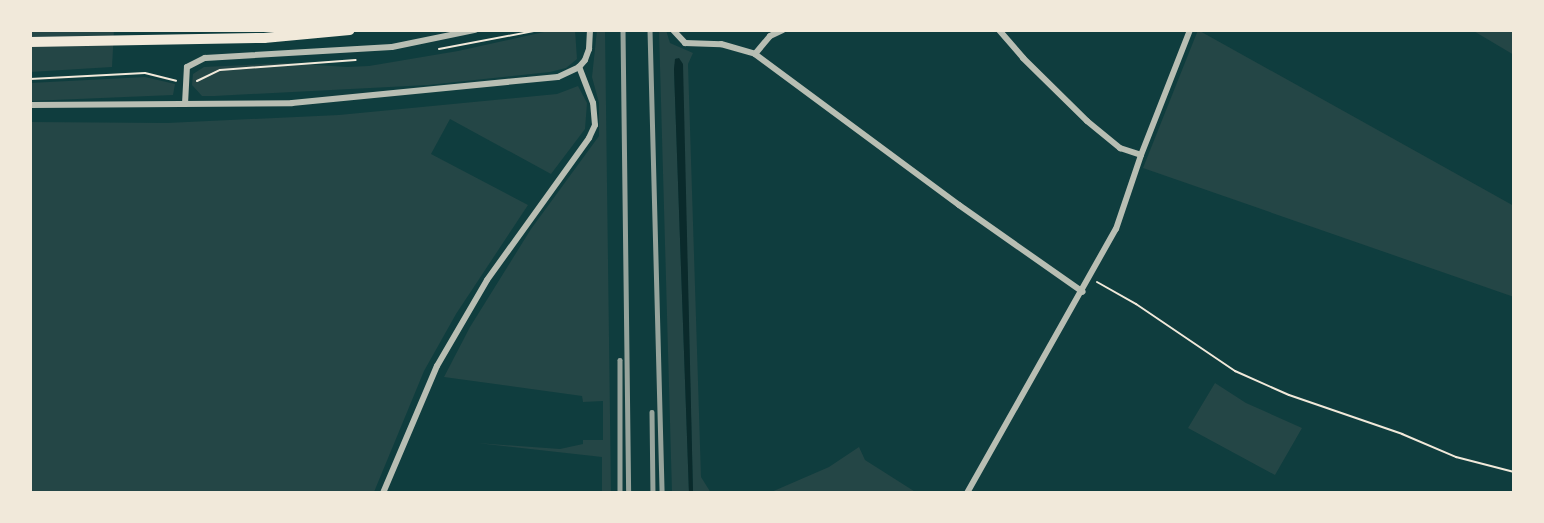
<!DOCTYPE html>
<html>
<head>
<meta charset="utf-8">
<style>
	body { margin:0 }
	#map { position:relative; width:1544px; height:523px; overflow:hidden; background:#0f3d3e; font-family:Raleway,sans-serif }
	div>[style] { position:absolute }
	.green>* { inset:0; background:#244646 }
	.water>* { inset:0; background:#0a2a2b }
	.path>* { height:2px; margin:-1px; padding:0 1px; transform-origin:1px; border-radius:1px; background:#f1e9da }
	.minor>* { height:6px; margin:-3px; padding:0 3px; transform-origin:3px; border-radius:3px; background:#b8beb3 }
	.secondary>* { height:10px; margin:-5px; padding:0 5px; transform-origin:5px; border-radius:5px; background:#f1e9da }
	.rail>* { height:4.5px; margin:-2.25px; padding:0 2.25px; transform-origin:2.25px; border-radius:2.25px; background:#97a49c }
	span { translate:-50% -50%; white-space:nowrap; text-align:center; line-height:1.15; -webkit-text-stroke:5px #f1e9da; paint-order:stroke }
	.frame { position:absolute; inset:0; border:32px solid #f1e9da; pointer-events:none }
</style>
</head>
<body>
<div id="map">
	<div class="green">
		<div style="clip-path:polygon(30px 30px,114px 30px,112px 67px,30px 72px)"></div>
		<div style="clip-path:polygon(553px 30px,575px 30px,577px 59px,566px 68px,550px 72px,428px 85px,214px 96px,202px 96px,192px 85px,193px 74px,204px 67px,286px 63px,347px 67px,369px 66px,458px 51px)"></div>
		<div style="clip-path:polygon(597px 30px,605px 30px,611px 493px,602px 493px,602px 457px,477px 443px,560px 449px,583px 444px,583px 440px,603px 440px,603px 401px,583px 402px,582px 396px,444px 377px,470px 327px,531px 229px,599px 136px,599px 103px,592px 77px)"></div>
		<div style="clip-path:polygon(659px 30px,666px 30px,670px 43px,693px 53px,688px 64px,701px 477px,711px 493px,693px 493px,682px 64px,676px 58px,674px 69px,689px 493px,672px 493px)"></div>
		<div style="clip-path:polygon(1198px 30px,1514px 206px,1514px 297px,1143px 168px)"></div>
		<div style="clip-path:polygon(1472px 30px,1514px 30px,1514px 55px)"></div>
		<div style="clip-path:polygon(145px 77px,175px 84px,173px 95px,30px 101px,30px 83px)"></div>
		<div style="clip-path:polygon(578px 86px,587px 103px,585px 129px,551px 174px,450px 119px,431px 154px,528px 205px,456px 314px,424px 371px,374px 492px,30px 493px,30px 122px,167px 123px,339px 115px,557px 94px)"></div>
		<div style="clip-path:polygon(1215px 383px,1246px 403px,1302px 428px,1275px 475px,1188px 428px)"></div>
		<div style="clip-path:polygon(859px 447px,865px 460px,917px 493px,769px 493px,829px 467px)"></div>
	</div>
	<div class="water">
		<div style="clip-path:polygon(679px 58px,683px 64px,693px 493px,689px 493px,674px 69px,675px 59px)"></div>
	</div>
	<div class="path">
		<div style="left:439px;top:49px;width:103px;rotate:-10.7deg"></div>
		<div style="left:30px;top:79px;width:115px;rotate:-3deg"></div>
		<div style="left:145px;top:73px;width:32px;rotate:14deg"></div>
		<div style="left:197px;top:81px;width:25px;rotate:-26deg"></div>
		<div style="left:220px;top:70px;width:136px;rotate:-4.2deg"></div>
		<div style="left:1097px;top:282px;width:45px;rotate:29.4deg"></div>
		<div style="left:1136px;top:304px;width:120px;rotate:34.1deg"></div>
		<div style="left:1235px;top:371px;width:59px;rotate:24deg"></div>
		<div style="left:1289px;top:395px;width:120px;rotate:19deg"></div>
		<div style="left:1402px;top:434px;width:59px;rotate:23.1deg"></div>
		<div style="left:1456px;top:457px;width:60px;rotate:14.5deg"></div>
	</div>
	<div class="minor">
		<div style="left:673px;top:30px;width:18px;rotate:47deg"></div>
		<div style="left:685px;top:43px;width:36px;rotate:2deg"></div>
		<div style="left:721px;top:44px;width:35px;rotate:16deg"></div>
		<div style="left:755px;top:54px;width:254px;rotate:36.5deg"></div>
		<div style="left:959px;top:205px;width:151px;rotate:35.1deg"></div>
		<div style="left:999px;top:30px;width:37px;rotate:49deg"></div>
		<div style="left:1023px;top:58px;width:90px;rotate:44.5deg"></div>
		<div style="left:1087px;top:121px;width:43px;rotate:39.3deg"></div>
		<div style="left:1120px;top:148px;width:22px;rotate:18deg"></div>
		<div style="left:755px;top:54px;width:23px;rotate:-50deg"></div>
		<div style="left:770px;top:36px;width:14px;rotate:-25deg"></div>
		<div style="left:185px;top:104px;width:37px;rotate:-87deg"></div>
		<div style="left:187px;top:67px;width:20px;rotate:-27deg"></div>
		<div style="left:205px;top:58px;width:187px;rotate:-3.4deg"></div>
		<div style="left:392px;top:47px;width:85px;rotate:-11.6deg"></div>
		<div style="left:30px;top:105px;width:262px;rotate:-0.4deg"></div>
		<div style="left:292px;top:103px;width:267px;rotate:-5.6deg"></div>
		<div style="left:558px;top:77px;width:23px;rotate:-25deg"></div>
		<div style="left:579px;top:67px;width:9px;rotate:-49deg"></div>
		<div style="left:585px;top:60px;width:12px;rotate:-70deg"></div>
		<div style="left:589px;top:49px;width:19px;rotate:-87deg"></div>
		<div style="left:383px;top:493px;width:138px;rotate:-67deg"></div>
		<div style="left:437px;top:366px;width:99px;rotate:-59.8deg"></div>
		<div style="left:487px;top:280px;width:175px;rotate:-54.3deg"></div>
		<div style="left:589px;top:138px;width:14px;rotate:-65deg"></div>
		<div style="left:595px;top:125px;width:22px;rotate:-95deg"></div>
		<div style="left:593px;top:103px;width:39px;rotate:-111deg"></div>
		<div style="left:967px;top:493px;width:303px;rotate:-60.6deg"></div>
		<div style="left:1116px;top:229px;width:78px;rotate:-71.3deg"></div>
		<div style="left:1141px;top:155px;width:134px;rotate:-68.6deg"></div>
	</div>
	<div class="secondary">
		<div style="left:30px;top:42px;width:234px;rotate:-1deg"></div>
		<div style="left:264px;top:38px;width:86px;rotate:-5.3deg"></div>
	</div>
	<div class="rail">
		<div style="left:623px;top:30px;width:463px;rotate:89.3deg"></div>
		<div style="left:650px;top:30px;width:463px;rotate:88.5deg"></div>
		<div style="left:620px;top:360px;width:133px;rotate:90deg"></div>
		<div style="left:652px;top:412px;width:81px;rotate:89.3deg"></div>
	</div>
	<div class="frame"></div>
</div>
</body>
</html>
